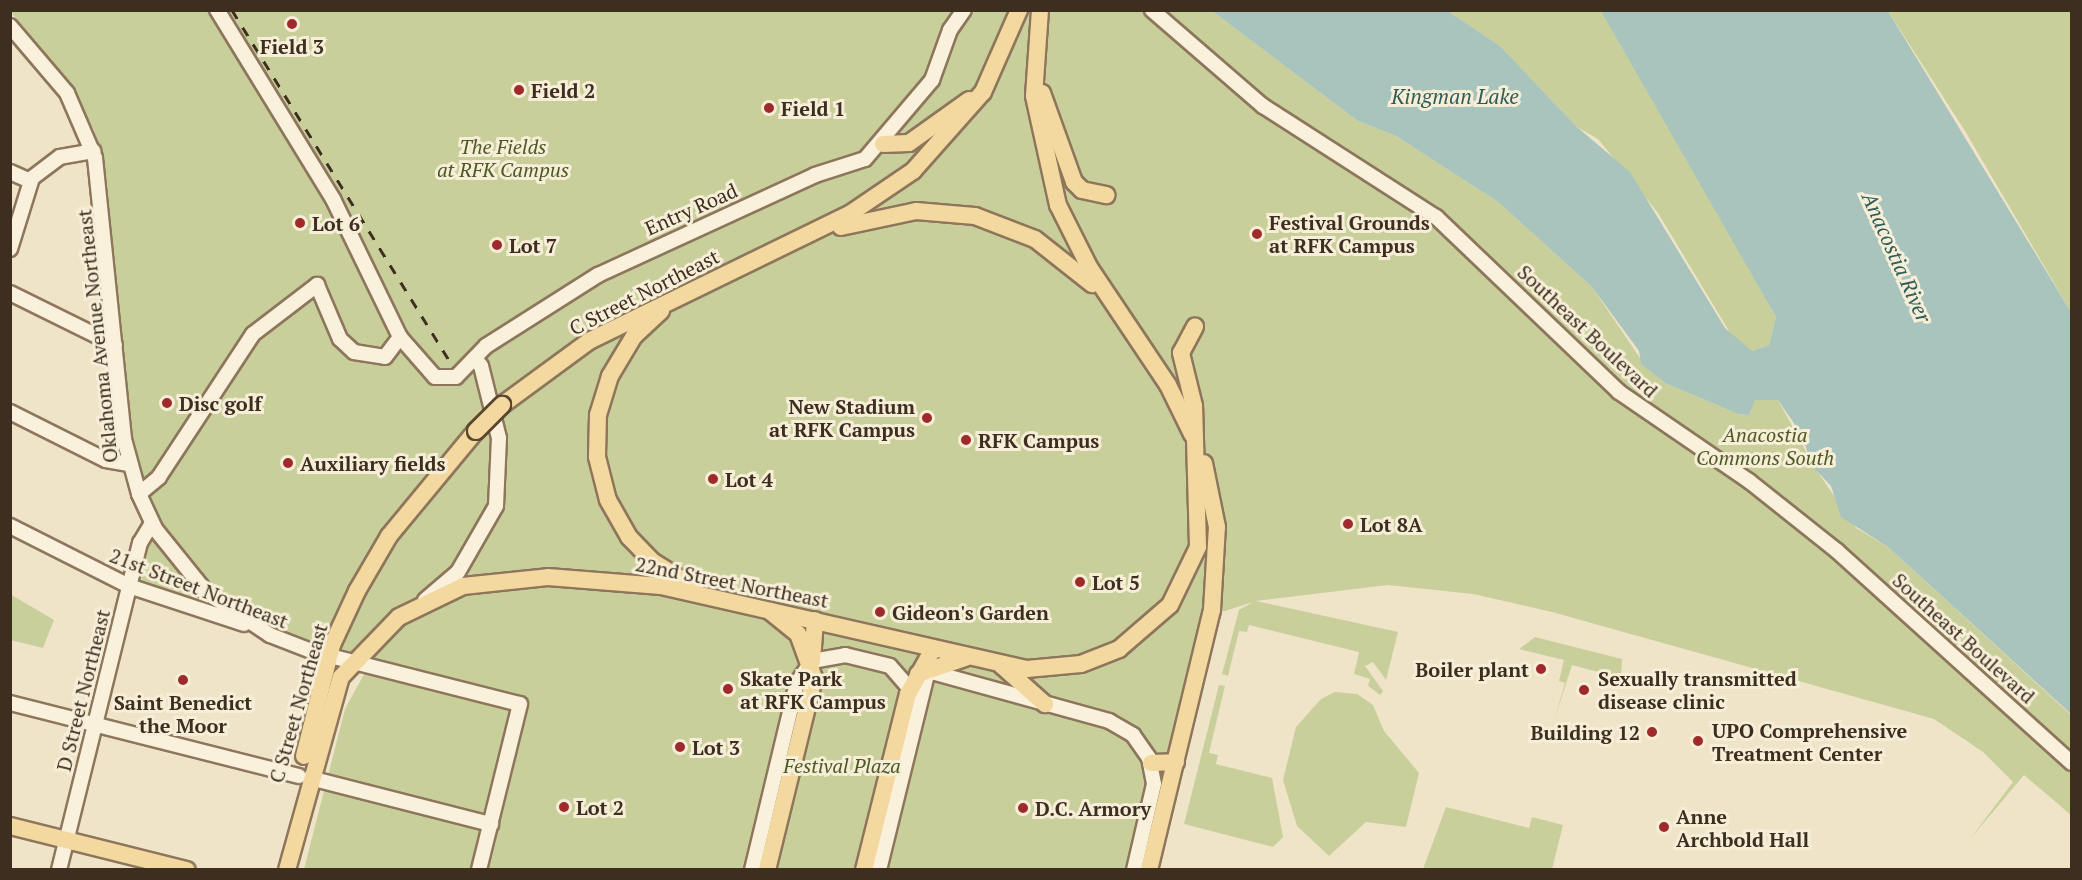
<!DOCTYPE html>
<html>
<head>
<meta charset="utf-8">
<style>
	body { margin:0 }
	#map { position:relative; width:2082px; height:880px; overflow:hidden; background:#f0e4c8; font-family:"PT Serif",serif }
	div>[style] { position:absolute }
	.green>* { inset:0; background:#c9cf9b }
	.water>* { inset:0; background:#a9c4bc }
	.roads { filter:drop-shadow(2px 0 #8d765c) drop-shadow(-2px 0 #8d765c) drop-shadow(0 2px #8d765c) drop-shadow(0 -2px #8d765c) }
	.minor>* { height:14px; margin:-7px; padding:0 7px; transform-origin:7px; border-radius:7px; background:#faf1dc }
	.major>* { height:16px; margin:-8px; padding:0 8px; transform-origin:8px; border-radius:8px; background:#f3d9a0 }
	.rail>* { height:3px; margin-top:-1.5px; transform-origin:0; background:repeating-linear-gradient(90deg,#3d2e20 0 10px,transparent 0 20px) }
	.bridges { filter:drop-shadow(2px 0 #5b4430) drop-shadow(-2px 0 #5b4430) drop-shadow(0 2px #5b4430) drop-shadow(0 -2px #5b4430) }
	.major-bridge>* { height:16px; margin:-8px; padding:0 8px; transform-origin:8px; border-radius:8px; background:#f3d9a0 }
	.dots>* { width:16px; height:16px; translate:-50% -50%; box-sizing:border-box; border:3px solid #f7eed8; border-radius:50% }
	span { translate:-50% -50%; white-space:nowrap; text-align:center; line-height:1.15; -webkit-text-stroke:6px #f7eed8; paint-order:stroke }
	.poi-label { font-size:20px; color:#3d2e20; font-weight:700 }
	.left { translate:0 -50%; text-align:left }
	.right { translate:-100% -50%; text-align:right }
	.park-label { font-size:20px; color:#4d5a26; font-style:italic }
	.street-label { font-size:20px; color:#3d2e20 }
	.water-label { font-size:21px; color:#2f5d5a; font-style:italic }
	.frame { position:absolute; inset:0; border:12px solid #3d2e20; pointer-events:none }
</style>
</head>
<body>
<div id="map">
	<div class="green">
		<div style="clip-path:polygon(10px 11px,1212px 11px,1358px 121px,1396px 136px,1498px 202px,1592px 287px,1640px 358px,1667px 384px,1738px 414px,1749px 415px,1754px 400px,1778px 400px,1815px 468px,1856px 528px,1888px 547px,2071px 715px,2071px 815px,2024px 775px,1970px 839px,2013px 782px,1983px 752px,1934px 719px,1552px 612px,1473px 594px,1388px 585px,1256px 601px,1398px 632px,1386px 680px,1373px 662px,1365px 666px,1383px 691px,1380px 695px,1368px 686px,1370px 679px,1354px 674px,1359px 652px,1249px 625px,1247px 632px,1239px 631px,1228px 676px,1222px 674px,1239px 610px,1253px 602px,1203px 618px,1142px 869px,304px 869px,345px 709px,373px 658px,290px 635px,249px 615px,199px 575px,164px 529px,129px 446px,107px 180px,94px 130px,68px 83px)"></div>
		<div style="clip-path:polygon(1448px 11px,1677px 11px,1716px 209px,1776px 317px,1769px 345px,1752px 351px,1735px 341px,1658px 213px,1598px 139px,1577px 127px,1500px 46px)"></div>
		<div style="clip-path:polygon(1888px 11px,2071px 11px,2071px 312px,1965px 131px)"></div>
		<div style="clip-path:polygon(147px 541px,153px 541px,209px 606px,141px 582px)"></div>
		<div style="clip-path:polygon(10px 594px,54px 620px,43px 648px,11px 640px)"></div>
		<div style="clip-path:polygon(1535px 637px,1622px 659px,1621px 678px,1572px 665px,1554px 721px,1565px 683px,1559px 681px,1564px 660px,1519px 649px)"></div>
		<div style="clip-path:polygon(1219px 685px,1225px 686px,1209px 753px,1218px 755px,1216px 764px,1272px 778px,1283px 837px,1273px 847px,1184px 824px)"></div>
		<div style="clip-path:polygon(1335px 692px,1357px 694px,1373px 705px,1384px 731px,1419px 773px,1406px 827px,1366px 822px,1329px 856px,1297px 826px,1283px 780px,1296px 727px,1321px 699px)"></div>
		<div style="clip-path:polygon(1446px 807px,1529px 828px,1532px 817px,1563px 825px,1552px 869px,1423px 869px)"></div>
	</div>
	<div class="water">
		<div style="clip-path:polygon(1212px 11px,1448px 11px,1500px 46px,1577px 127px,1630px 172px,1725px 328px,1752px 351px,1769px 345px,1776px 317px,1601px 11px,1888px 11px,2071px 312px,2071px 714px,1888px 547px,1841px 517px,1831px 486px,1812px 466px,1802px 435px,1778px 400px,1755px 400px,1749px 415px,1738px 414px,1667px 384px,1641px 364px,1639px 351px,1592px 287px,1498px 202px,1396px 136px,1358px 121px)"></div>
	</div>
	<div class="roads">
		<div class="minor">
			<div style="left:1152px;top:10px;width:147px;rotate:40.9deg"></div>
			<div style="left:1263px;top:106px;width:206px;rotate:32.7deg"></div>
			<div style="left:1436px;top:217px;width:253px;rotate:43.7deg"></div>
			<div style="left:1619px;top:392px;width:158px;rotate:34.4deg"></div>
			<div style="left:1749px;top:481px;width:112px;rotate:38.5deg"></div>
			<div style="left:1837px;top:551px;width:316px;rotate:42.1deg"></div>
			<div style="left:10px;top:26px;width:88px;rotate:49.6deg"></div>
			<div style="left:67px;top:93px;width:71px;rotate:66.7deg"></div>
			<div style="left:95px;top:158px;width:282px;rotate:84.1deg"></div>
			<div style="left:124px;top:439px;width:57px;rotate:74.7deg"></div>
			<div style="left:139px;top:494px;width:40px;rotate:65deg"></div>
			<div style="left:156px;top:530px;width:80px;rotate:51.1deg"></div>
			<div style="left:206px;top:592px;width:77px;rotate:33.9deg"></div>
			<div style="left:270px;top:635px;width:47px;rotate:21.1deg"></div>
			<div style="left:314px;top:652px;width:212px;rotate:14.2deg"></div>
			<div style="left:520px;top:704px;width:171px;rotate:103.9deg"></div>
			<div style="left:10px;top:172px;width:22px;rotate:24deg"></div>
			<div style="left:10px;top:249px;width:74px;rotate:-72.8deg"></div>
			<div style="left:32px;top:178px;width:35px;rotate:-37deg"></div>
			<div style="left:60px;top:157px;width:34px;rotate:-10deg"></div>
			<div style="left:10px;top:293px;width:117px;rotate:26.3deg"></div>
			<div style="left:400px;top:337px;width:53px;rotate:48.8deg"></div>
			<div style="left:435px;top:377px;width:21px"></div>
			<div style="left:456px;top:377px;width:43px;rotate:-45.9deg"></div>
			<div style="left:486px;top:346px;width:133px;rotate:-32.4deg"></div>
			<div style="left:598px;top:275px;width:239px;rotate:-24.7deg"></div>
			<div style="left:815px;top:175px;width:52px;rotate:-17.7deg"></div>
			<div style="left:865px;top:159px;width:104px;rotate:-49.7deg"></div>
			<div style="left:932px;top:80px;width:53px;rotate:-70.2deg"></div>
			<div style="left:950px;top:30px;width:24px;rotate:-55deg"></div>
			<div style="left:10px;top:412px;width:107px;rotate:26.6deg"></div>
			<div style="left:106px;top:460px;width:23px;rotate:10deg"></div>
			<div style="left:139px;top:494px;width:26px;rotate:-40deg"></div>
			<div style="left:159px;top:477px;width:171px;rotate:-56.7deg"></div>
			<div style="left:253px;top:334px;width:81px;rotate:-37.4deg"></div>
			<div style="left:317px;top:285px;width:59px;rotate:66.9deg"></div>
			<div style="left:340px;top:339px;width:19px;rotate:43deg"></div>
			<div style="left:354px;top:352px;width:31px;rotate:9deg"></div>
			<div style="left:385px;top:357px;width:25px;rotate:-53deg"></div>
			<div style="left:400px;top:337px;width:153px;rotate:-115.9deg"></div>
			<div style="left:333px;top:199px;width:222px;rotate:-121.5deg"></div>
			<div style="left:10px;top:526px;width:133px;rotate:26.8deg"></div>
			<div style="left:129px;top:586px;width:121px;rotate:18.3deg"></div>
			<div style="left:425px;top:600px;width:43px;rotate:-40.3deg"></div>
			<div style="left:458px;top:572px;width:76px;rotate:-60.1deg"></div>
			<div style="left:496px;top:506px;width:68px;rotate:-87.5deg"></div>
			<div style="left:499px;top:438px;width:74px;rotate:-104deg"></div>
			<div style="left:481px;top:366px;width:10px;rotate:-127deg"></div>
			<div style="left:10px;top:703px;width:298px;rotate:14.2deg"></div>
			<div style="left:310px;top:778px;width:187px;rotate:14.3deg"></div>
			<div style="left:59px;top:870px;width:337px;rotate:-76.1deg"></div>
			<div style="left:140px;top:543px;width:23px;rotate:-59deg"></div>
			<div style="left:752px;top:870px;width:192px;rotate:-76.5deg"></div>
			<div style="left:797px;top:683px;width:27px;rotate:-56deg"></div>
			<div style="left:812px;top:661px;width:34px;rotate:-10deg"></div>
			<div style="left:845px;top:655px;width:46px;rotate:13.7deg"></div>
			<div style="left:890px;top:666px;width:30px;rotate:49deg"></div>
			<div style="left:879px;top:870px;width:205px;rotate:-76.2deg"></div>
			<div style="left:928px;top:671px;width:188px;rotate:15.4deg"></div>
			<div style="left:1109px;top:721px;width:28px;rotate:30deg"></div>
			<div style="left:1133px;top:735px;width:28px;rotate:55deg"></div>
			<div style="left:1149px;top:758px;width:26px;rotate:79deg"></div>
			<div style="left:1154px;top:784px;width:88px;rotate:103.1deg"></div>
		</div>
		<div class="major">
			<div style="left:1040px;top:10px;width:86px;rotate:94deg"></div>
			<div style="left:1034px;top:96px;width:112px;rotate:77.6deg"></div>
			<div style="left:1058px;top:205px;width:69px;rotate:63.4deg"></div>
			<div style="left:1089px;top:267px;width:142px;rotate:56.2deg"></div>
			<div style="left:1168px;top:385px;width:55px;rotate:63.9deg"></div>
			<div style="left:1042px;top:93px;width:95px;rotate:70.2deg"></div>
			<div style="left:1074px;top:182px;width:11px;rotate:45deg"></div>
			<div style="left:1082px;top:190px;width:25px;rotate:12deg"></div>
			<div style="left:883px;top:144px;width:26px;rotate:-2deg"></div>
			<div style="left:909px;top:143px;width:74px;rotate:-35.6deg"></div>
			<div style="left:841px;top:227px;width:77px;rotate:-12deg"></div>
			<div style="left:916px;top:211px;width:59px;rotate:4.8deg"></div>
			<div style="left:975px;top:216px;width:64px;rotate:21deg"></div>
			<div style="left:1035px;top:239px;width:73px;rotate:38.3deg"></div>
			<div style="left:661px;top:311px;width:37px;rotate:137deg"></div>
			<div style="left:634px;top:336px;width:47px;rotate:121deg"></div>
			<div style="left:610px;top:376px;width:41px;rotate:107.1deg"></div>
			<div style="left:598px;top:415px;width:42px;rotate:91.4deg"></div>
			<div style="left:597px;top:457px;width:44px;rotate:75.7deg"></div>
			<div style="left:608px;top:500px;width:43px;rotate:60.4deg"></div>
			<div style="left:629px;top:537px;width:33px;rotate:46deg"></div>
			<div style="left:652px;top:561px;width:51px;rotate:32.1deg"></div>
			<div style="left:502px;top:405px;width:108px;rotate:-36.3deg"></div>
			<div style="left:589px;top:341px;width:292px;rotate:-26deg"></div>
			<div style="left:851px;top:213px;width:75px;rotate:-34.1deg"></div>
			<div style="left:913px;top:171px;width:106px;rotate:-48.5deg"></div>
			<div style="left:983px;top:92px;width:90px;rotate:-66.3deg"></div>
			<div style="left:812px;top:661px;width:41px;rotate:-85.8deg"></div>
			<div style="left:1001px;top:665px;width:59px;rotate:41.6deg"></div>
			<div style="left:918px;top:674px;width:50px;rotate:-18.8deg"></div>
			<div style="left:304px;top:756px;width:114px;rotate:-75.8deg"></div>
			<div style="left:332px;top:645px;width:60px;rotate:-65.2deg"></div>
			<div style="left:357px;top:591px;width:64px;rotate:-59.8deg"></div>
			<div style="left:389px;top:536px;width:136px;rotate:-50.4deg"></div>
			<div style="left:1151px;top:763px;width:25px;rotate:-2deg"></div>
			<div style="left:10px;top:826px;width:182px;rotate:14deg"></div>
			<div style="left:287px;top:870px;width:200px;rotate:-74.4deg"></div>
			<div style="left:341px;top:677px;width:83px;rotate:-46deg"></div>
			<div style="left:399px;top:617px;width:71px;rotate:-25.8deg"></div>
			<div style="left:463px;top:586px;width:85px;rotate:-6deg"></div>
			<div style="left:548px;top:577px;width:113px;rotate:4.6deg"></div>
			<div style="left:661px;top:586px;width:375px;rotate:12.8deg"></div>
			<div style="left:1027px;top:669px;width:54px;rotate:-5.3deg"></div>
			<div style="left:1081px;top:664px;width:41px;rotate:-21.5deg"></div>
			<div style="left:1119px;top:649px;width:67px;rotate:-40.8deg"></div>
			<div style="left:1170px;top:605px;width:64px;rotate:-64.2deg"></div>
			<div style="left:1198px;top:547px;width:141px;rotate:-91.6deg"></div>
			<div style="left:1194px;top:406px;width:55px;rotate:-103.8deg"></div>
			<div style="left:1181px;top:353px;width:30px;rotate:-62deg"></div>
			<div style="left:767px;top:870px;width:198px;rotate:-76.2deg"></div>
			<div style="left:814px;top:678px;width:47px;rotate:-110deg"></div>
			<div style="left:798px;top:634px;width:35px;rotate:-141deg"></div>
			<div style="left:864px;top:870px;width:181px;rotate:-76deg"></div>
			<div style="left:908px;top:694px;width:51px;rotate:-60.9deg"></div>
			<div style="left:1149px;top:870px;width:268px;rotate:-76.4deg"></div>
			<div style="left:1212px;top:610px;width:83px;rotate:-86.6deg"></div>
			<div style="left:1217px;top:527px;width:65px;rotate:-101.5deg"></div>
		</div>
	</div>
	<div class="rail">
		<div style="left:232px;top:10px;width:420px;rotate:58.2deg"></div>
	</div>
	<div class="bridges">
		<div class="major-bridge">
			<div style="left:476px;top:431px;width:37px;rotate:-45deg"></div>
		</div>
	</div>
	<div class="dots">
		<div style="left:292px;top:24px;background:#9e2a2b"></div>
		<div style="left:519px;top:90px;background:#9e2a2b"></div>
		<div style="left:769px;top:108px;background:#9e2a2b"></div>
		<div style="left:300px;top:223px;background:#9e2a2b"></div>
		<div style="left:1257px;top:234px;background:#9e2a2b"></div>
		<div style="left:497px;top:245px;background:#9e2a2b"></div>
		<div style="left:167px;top:403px;background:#9e2a2b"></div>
		<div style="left:927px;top:418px;background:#9e2a2b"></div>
		<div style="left:966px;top:440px;background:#9e2a2b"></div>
		<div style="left:288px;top:463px;background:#9e2a2b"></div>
		<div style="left:713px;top:479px;background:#9e2a2b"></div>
		<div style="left:1348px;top:524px;background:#9e2a2b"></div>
		<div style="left:1080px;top:582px;background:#9e2a2b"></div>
		<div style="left:880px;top:612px;background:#9e2a2b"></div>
		<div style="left:1541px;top:669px;background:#9e2a2b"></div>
		<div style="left:183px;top:680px;background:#9e2a2b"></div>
		<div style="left:728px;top:689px;background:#9e2a2b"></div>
		<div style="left:1584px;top:690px;background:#9e2a2b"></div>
		<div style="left:1652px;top:732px;background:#9e2a2b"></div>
		<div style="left:1698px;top:741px;background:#9e2a2b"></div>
		<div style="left:680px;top:747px;background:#9e2a2b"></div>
		<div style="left:564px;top:807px;background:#9e2a2b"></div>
		<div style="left:1023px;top:808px;background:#9e2a2b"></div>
		<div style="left:1664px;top:827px;background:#9e2a2b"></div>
	</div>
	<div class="poi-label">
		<span style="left:292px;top:46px">Field 3</span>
		<span class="left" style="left:531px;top:90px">Field 2</span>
		<span class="left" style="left:781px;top:108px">Field 1</span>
		<span class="left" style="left:1269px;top:234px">Festival Grounds<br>at RFK Campus</span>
		<span class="left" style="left:312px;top:223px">Lot 6</span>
		<span class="left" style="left:509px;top:245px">Lot 7</span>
		<span class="left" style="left:179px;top:403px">Disc golf</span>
		<span class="right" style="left:915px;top:418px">New Stadium<br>at RFK Campus</span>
		<span class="left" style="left:978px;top:440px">RFK Campus</span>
		<span class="left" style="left:300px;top:463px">Auxiliary fields</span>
		<span class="left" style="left:725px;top:479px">Lot 4</span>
		<span class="left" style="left:1360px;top:524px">Lot 8A</span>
		<span class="left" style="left:1092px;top:582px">Lot 5</span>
		<span class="left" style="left:892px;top:612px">Gideon's Garden</span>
		<span class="right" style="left:1529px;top:669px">Boiler plant</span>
		<span class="left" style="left:740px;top:690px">Skate Park<br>at RFK Campus</span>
		<span class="left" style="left:1598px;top:690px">Sexually transmitted<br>disease clinic</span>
		<span style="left:183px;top:714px">Saint Benedict<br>the Moor</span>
		<span class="left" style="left:1712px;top:742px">UPO Comprehensive<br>Treatment Center</span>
		<span class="right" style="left:1640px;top:732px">Building 12</span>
		<span class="left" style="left:692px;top:747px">Lot 3</span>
		<span class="left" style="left:576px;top:807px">Lot 2</span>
		<span class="left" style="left:1035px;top:808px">D.C. Armory</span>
		<span class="left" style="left:1676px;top:828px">Anne<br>Archbold Hall</span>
	</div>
	<div class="park-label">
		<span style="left:503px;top:158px">The Fields<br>at RFK Campus</span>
		<span style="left:1765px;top:446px">Anacostia<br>Commons South</span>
		<span style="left:842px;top:765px">Festival Plaza</span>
	</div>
	<div class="street-label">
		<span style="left:691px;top:209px;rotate:-24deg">Entry Road</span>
		<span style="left:644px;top:292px;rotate:-27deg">C Street Northeast</span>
		<span style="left:1588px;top:331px;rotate:43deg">Southeast Boulevard</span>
		<span style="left:97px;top:336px;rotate:-96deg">Oklahoma Avenue Northeast</span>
		<span style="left:732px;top:582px;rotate:11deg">22nd Street Northeast</span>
		<span style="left:199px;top:588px;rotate:21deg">21st Street Northeast</span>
		<span style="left:1964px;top:638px;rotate:42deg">Southeast Boulevard</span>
		<span style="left:83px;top:690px;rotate:-76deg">D Street Northeast</span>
		<span style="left:298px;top:703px;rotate:-74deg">C Street Northeast</span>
	</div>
	<div class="water-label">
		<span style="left:1455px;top:96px">Kingman Lake</span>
		<span style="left:1897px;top:257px;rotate:66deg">Anacostia River</span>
	</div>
	<div class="frame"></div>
</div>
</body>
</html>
